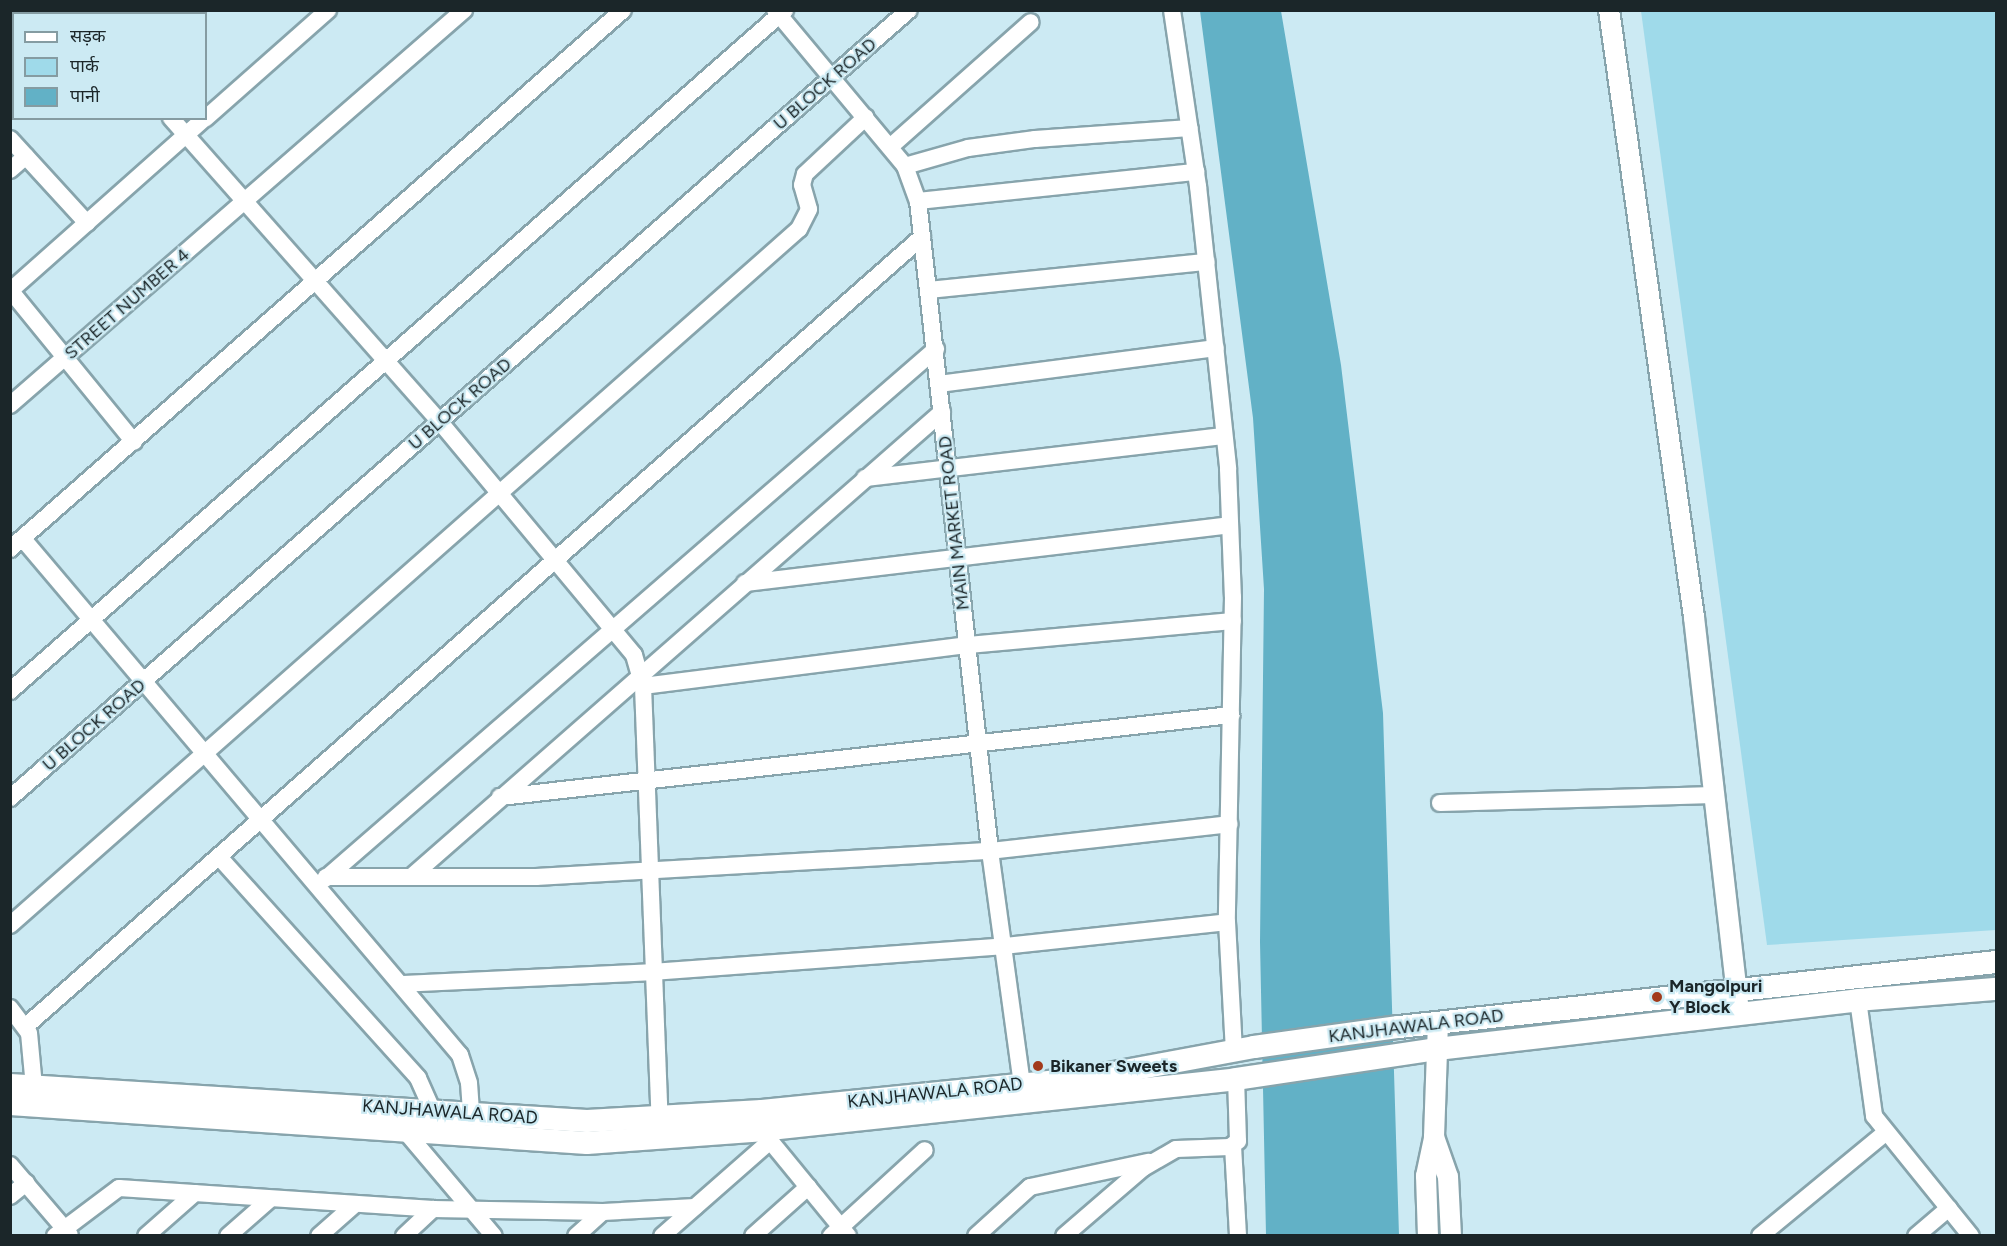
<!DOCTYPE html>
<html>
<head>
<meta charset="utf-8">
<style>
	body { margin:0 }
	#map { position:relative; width:2007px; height:1246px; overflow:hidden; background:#cceaf3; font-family:Figtree,"Noto Sans Devanagari",sans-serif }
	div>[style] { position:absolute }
	.green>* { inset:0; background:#9fdaea }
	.water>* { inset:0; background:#62b1c6 }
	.roads { filter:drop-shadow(2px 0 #87a4ac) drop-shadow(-2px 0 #87a4ac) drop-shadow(0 2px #87a4ac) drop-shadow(0 -2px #87a4ac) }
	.minor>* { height:16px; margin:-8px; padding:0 8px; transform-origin:8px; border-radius:8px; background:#fff }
	.tertiary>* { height:20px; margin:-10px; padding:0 10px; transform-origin:10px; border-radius:10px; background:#fff }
	.secondary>* { height:22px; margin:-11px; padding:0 11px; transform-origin:11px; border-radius:11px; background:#fff }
	.dots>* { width:16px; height:16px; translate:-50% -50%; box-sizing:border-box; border:3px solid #cceaf3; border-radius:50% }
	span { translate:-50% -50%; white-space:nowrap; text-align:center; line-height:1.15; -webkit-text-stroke:4.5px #cceaf3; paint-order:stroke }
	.street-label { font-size:18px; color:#1b2629 }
	.poi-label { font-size:18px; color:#1b2629; font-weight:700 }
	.left { translate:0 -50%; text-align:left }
	.frame { position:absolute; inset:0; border:12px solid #1b2629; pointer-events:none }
	.legend { position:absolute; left:12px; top:12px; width:195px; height:108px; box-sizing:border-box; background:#cceaf3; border:2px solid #859ca2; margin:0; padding:8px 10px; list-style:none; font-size:18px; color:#1b2629 }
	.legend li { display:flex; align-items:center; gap:12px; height:30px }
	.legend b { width:30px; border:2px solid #859ca2 }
</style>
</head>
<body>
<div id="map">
	<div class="green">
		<div style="clip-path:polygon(1641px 11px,1996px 11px,1996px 930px,1767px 945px)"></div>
	</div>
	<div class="water">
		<div style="clip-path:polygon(1200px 11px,1281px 11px,1341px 365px,1383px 713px,1399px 1235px,1266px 1235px,1260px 942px,1264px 589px,1253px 418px)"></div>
	</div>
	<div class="roads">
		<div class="minor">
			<div style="left:79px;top:10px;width:4px;rotate:63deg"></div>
			<div style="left:775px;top:10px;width:203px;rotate:50.2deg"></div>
			<div style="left:905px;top:166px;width:37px;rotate:70deg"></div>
			<div style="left:918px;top:201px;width:654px;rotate:83.68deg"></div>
			<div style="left:990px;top:851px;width:244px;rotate:82.2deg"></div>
			<div style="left:1172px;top:10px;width:178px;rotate:81.6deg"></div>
			<div style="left:1198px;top:186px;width:285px;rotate:83.9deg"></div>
			<div style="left:1228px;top:469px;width:128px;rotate:87.8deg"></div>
			<div style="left:1233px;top:597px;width:325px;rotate:91.1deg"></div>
			<div style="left:1227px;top:922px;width:129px;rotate:86.9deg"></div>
			<div style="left:58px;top:14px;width:6px;rotate:-45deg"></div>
			<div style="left:193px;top:14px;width:6px;rotate:-45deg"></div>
			<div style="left:10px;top:57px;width:4px;rotate:-27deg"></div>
			<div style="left:171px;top:118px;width:406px;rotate:48.5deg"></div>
			<div style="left:440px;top:422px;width:303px;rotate:50.2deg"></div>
			<div style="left:634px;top:655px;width:32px;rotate:74deg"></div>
			<div style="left:643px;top:686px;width:441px;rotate:87.8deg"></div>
			<div style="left:206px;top:118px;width:163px;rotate:-41.5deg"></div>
			<div style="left:10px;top:139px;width:114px;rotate:47.5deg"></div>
			<div style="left:890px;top:147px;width:188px;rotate:-41.6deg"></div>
			<div style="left:905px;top:166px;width:66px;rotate:-15.9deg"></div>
			<div style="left:968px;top:148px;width:68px;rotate:-7.7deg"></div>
			<div style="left:1035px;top:139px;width:155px;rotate:-4.1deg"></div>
			<div style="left:10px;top:170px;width:21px;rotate:-41deg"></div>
			<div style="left:918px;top:201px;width:280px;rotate:-6deg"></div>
			<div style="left:10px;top:290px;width:196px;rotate:50.8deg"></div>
			<div style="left:929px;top:290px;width:279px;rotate:-5.8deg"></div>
			<div style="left:10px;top:291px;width:261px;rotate:-41.6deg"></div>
			<div style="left:939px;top:384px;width:279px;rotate:-7.4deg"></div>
			<div style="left:10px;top:405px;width:602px;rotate:-41.02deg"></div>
			<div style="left:865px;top:478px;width:361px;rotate:-6.7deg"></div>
			<div style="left:23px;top:539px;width:676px;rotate:49.74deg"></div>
			<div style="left:460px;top:1055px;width:29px;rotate:72deg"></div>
			<div style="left:469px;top:1083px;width:31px;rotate:86deg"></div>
			<div style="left:10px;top:549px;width:816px;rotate:-41.32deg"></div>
			<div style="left:745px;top:583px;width:488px;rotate:-6.8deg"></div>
			<div style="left:643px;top:686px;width:328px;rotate:-7.2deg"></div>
			<div style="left:968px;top:645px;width:266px;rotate:-5.2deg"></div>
			<div style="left:10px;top:691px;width:1032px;rotate:-41.31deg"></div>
			<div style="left:500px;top:797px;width:736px;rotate:-6.4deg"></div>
			<div style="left:10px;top:798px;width:1195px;rotate:-41.24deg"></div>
			<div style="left:1440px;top:803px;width:274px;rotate:-1.7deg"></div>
			<div style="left:220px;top:858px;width:296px;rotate:48deg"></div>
			<div style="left:418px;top:1078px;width:36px;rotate:66deg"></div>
			<div style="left:326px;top:877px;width:210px"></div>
			<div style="left:536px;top:877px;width:455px;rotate:-3.3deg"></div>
			<div style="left:990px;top:851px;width:241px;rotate:-6.4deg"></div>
			<div style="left:411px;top:877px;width:706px;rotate:-41.21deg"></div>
			<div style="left:325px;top:879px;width:809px;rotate:-40.94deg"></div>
			<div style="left:10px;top:925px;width:1052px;rotate:-41.42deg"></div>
			<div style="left:799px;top:229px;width:22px;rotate:-63deg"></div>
			<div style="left:809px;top:209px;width:25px;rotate:-106deg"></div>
			<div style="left:802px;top:185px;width:11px;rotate:-75deg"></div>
			<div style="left:805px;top:174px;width:83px;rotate:-43.1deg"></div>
			<div style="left:401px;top:984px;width:252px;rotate:-2.7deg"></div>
			<div style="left:653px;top:972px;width:352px;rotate:-4.2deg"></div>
			<div style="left:1004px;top:946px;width:224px;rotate:-6.1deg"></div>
			<div style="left:1858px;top:1000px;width:117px;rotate:82.1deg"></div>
			<div style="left:1874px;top:1116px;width:154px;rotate:51.1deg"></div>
			<div style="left:10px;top:1008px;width:31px;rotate:53deg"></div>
			<div style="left:29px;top:1033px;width:54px;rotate:84.7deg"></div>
			<div style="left:26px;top:1026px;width:1194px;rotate:-41.37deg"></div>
			<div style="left:407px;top:1125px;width:7px;rotate:98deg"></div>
			<div style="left:406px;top:1132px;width:136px;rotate:49.8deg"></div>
			<div style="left:763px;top:1132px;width:134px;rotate:50.7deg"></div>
			<div style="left:1233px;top:1146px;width:90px;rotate:86.8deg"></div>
			<div style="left:10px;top:1165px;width:92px;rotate:49.4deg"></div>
			<div style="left:10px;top:1196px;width:21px;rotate:-39deg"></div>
			<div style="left:55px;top:1236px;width:80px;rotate:-36.9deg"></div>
			<div style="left:119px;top:1188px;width:315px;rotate:3.8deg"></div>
			<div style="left:433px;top:1209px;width:170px;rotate:1deg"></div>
			<div style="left:603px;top:1212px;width:92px;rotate:-3.1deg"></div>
			<div style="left:146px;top:1236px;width:65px;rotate:-41.3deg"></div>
			<div style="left:228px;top:1236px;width:55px;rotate:-41.3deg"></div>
			<div style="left:319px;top:1236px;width:45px;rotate:-41.4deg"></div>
			<div style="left:404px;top:1236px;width:40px;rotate:-43deg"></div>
			<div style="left:576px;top:1236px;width:36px;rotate:-42deg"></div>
			<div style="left:662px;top:1236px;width:144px;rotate:-41.3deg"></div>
			<div style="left:753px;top:1236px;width:74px;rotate:-41.7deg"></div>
			<div style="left:831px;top:1236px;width:127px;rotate:-42.5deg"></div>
			<div style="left:976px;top:1236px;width:73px;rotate:-42.2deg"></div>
			<div style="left:1030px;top:1187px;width:121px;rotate:-12deg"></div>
			<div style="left:1064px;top:1236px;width:104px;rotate:-40.7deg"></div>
			<div style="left:1143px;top:1168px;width:38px;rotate:-30deg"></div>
			<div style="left:1176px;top:1149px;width:54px;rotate:-2.1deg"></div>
			<div style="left:1230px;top:1147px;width:10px;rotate:-37deg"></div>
			<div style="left:1238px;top:1141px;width:62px;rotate:-91.8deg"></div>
			<div style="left:1760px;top:1236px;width:162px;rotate:-39.5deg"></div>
			<div style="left:1916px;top:1236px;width:43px;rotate:-40.3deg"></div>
		</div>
		<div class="tertiary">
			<div style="left:1609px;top:10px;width:613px;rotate:82.03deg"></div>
			<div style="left:1694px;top:617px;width:400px;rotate:83.5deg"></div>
			<div style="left:1434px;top:1137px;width:42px;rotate:70.7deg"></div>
			<div style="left:1448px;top:1177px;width:59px;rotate:87.1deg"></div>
			<div style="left:1428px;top:1236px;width:60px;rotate:-91.9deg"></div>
			<div style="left:1426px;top:1176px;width:40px;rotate:-78deg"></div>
			<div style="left:1434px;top:1137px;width:114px;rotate:-88deg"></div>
		</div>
		<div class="secondary">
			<div style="left:10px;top:1085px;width:578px;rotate:3.57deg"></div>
			<div style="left:587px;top:1121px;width:175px;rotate:-3.3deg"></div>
			<div style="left:762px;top:1111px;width:327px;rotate:-5.8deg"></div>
			<div style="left:1087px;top:1078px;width:170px;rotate:-10.5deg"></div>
			<div style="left:1254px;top:1047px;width:146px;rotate:-7.9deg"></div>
			<div style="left:1399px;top:1027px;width:601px;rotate:-6.21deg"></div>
			<div style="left:10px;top:1104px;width:578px;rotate:3.87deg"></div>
			<div style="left:587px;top:1143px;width:175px;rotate:-4.2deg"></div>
			<div style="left:762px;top:1130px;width:477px;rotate:-6.1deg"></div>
			<div style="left:1236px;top:1079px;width:203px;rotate:-8.5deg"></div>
			<div style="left:1437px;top:1049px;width:424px;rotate:-6.6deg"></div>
			<div style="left:1858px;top:1000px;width:138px;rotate:-4.6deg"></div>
		</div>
	</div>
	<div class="dots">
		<div style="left:1657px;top:997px;background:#a23a1b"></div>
		<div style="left:1038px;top:1066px;background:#a23a1b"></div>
	</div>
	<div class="street-label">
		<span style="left:825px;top:84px;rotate:-41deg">U BLOCK ROAD</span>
		<span style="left:127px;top:304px;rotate:-41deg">STREET NUMBER 4</span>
		<span style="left:460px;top:404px;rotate:-41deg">U BLOCK ROAD</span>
		<span style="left:954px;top:523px;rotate:-96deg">MAIN MARKET ROAD</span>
		<span style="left:94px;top:725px;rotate:-41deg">U BLOCK ROAD</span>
		<span style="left:1416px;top:1026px;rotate:-7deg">KANJHAWALA ROAD</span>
		<span style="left:935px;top:1093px;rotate:-6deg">KANJHAWALA ROAD</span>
		<span style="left:450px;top:1112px;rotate:4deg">KANJHAWALA ROAD</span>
	</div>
	<div class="poi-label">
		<span class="left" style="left:1669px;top:997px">Mangolpuri<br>Y Block</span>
		<span class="left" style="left:1050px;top:1066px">Bikaner Sweets</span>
	</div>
	<div class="frame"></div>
	<ul class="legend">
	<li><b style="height:8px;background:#fff"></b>सड़क</li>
	<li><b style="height:16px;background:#9fdaea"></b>पार्क</li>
	<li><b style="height:16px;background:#62b1c6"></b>पानी</li>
	</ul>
</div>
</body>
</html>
